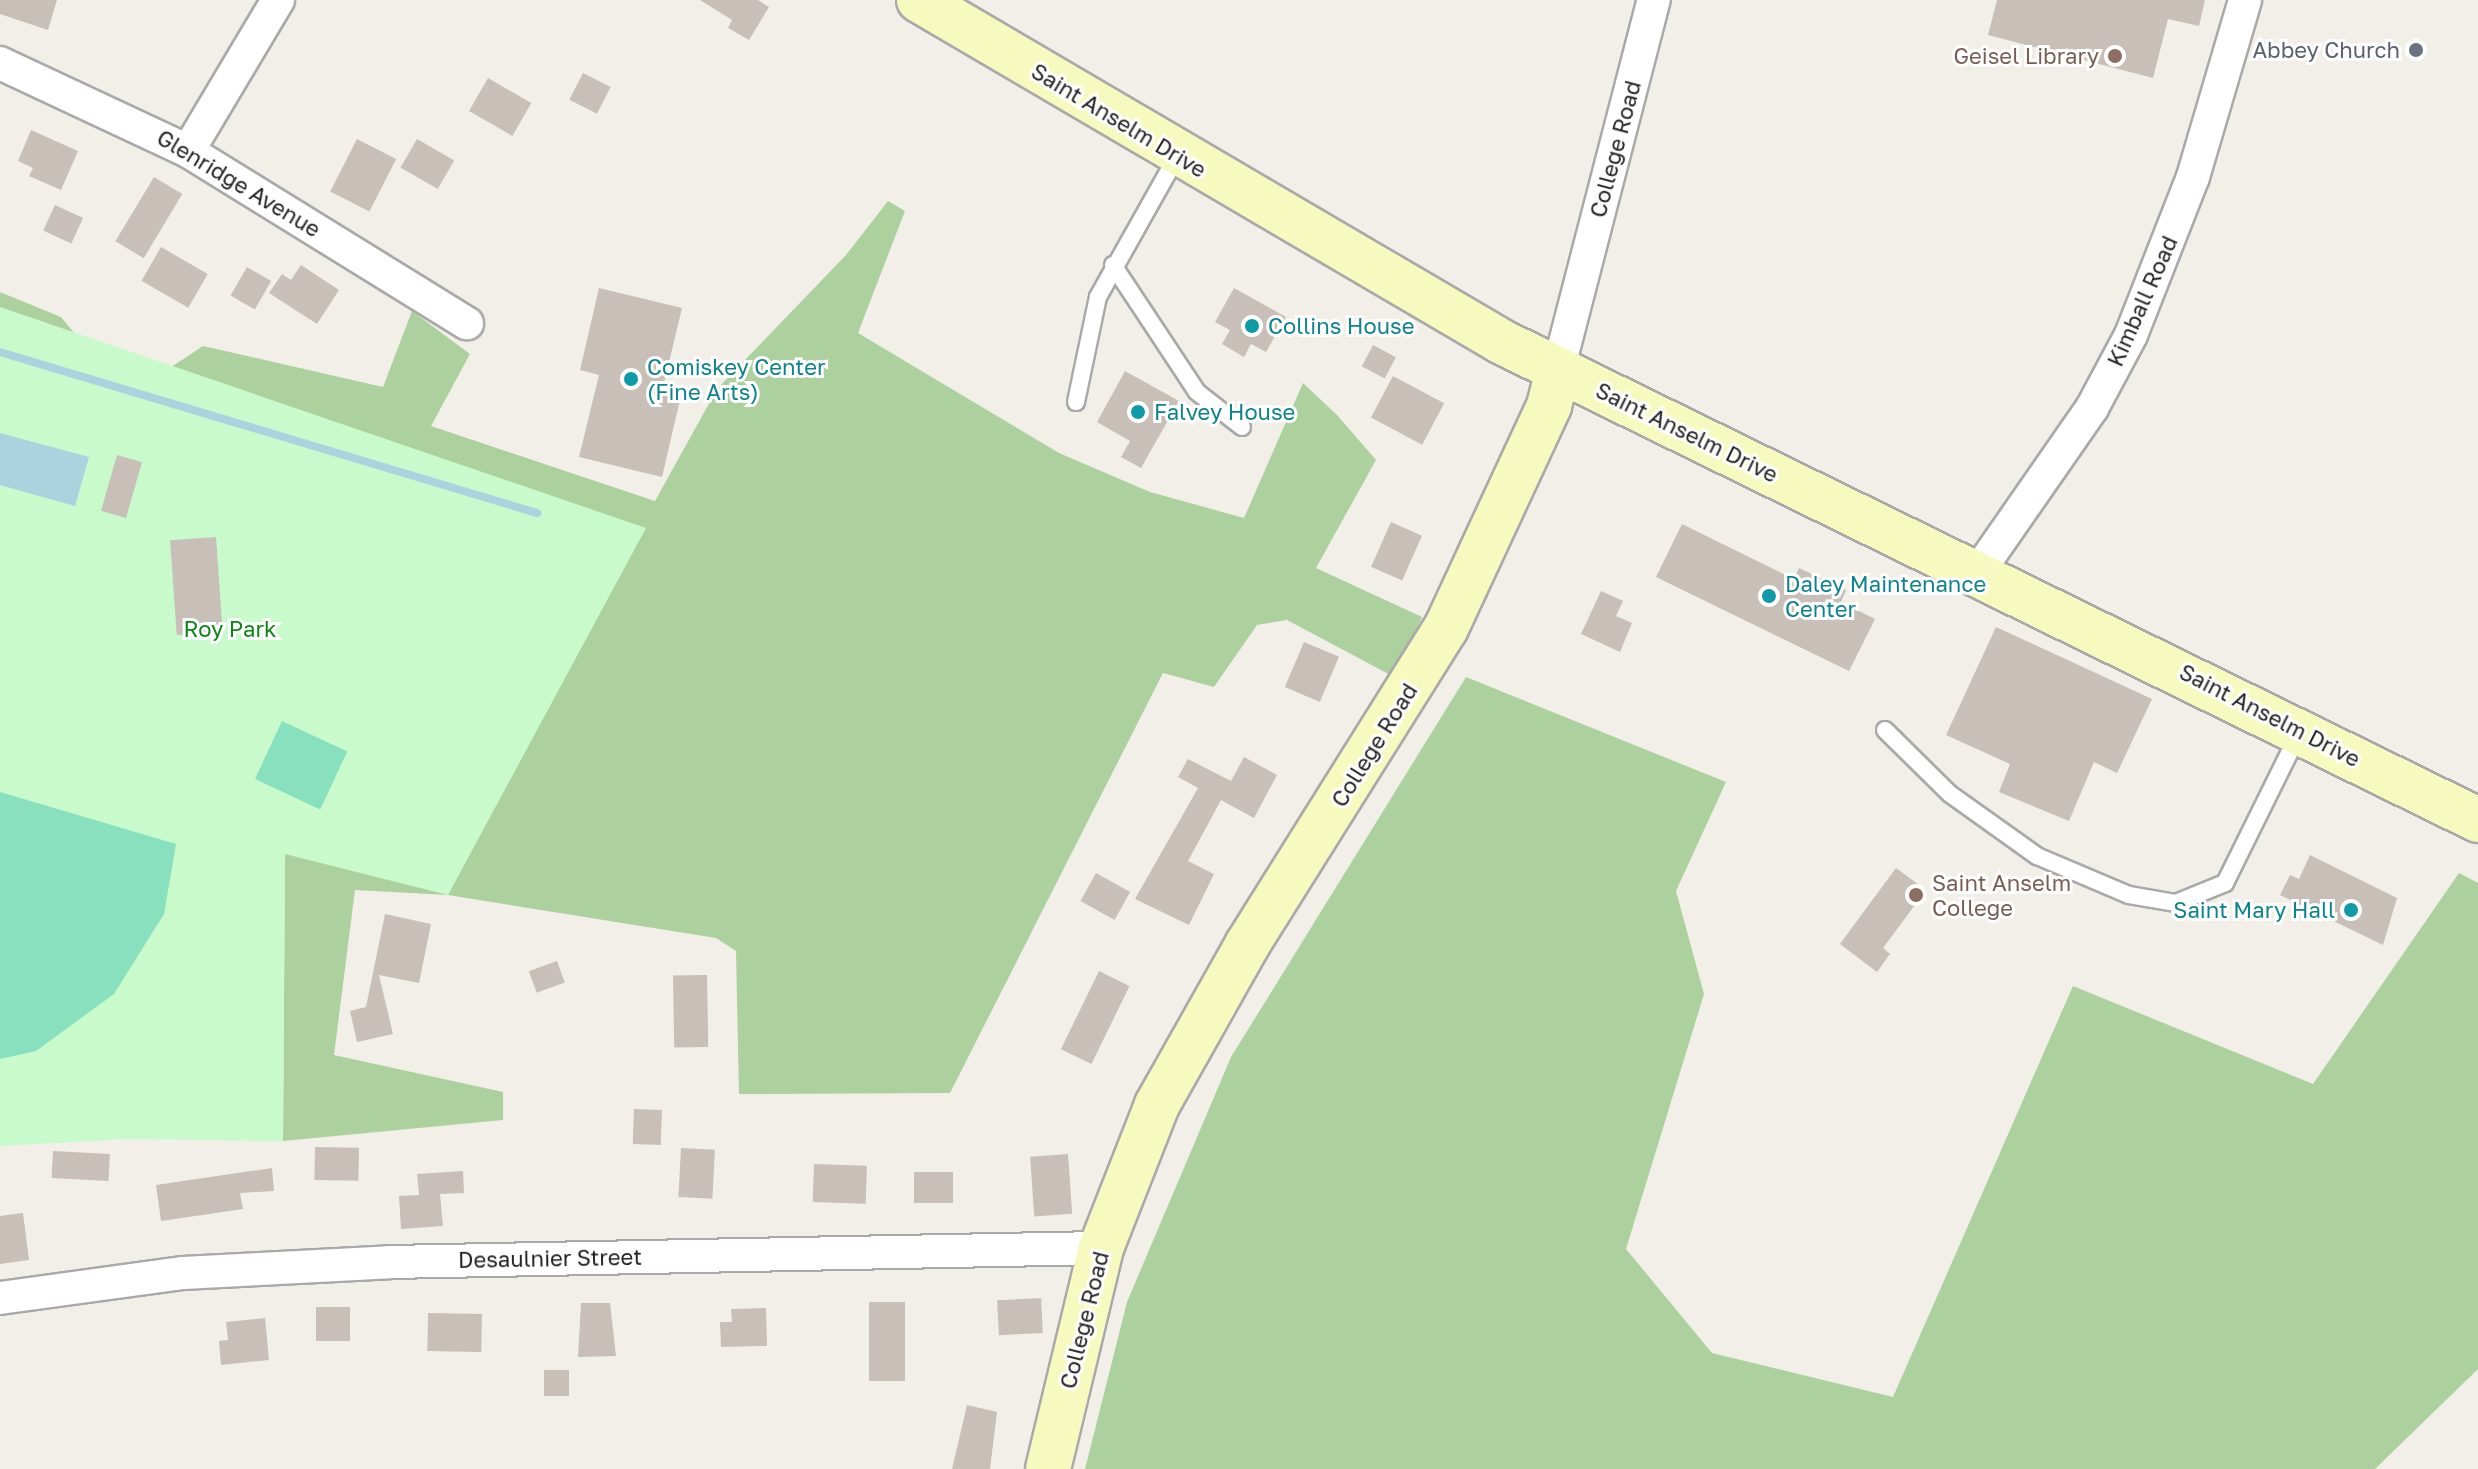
<!DOCTYPE html>
<html>
<head>
<meta charset="utf-8">
<style>
	body { margin:0 }
	#map { position:relative; width:2478px; height:1469px; overflow:hidden; background:#f2efe9; font-family:"Golos Text",sans-serif }
	div>[style] { position:absolute }
	.forest>* { inset:0; background:#add19e }
	.park>* { inset:0; background:#c8facc }
	.pitch>* { inset:0; background:#88e0be; transform-origin:0 0 }
	.water>* { inset:0; background:#aad3df }
	.stream>* { height:8px; margin:-4px; padding:0 4px; transform-origin:4px; border-radius:4px; background:#aad3df }
	.building>* { inset:0; background:#c7bfb8; transform-origin:0 0 }
	.roads { filter:drop-shadow(2px 0 #a9a9a9) drop-shadow(-2px 0 #a9a9a9) drop-shadow(0 2px #a9a9a9) drop-shadow(0 -2px #a9a9a9) }
	.lane>* { height:16px; margin:-8px; padding:0 8px; transform-origin:8px; border-radius:8px; background:#fff }
	.street>* { height:32px; margin:-16px; padding:0 16px; transform-origin:16px; border-radius:16px; background:#fff }
	.secondary>* { height:44px; margin:-22px; padding:0 22px; transform-origin:22px; border-radius:22px; background:#f7fabf }
	.dots>* { width:22px; height:22px; translate:-50% -50%; box-sizing:border-box; border:4px solid #fff; border-radius:50% }
	span { translate:-50% -50%; white-space:nowrap; text-align:center; line-height:1.15; -webkit-text-stroke:6px #fff; paint-order:stroke }
	.worship-label { font-size:22px; color:#5b616d }
	.right { translate:-100% -50%; text-align:right }
	.education-label { font-size:22px; color:#785e54 }
	.left { translate:0 -50%; text-align:left }
	.street-label { font-size:22px; color:#222 }
	.culture-label { font-size:22px; color:#0d838f }
	.park-label { font-size:22px; color:#0c8416 }
</style>
</head>
<body>
<div id="map">
	<div class="forest">
		<div style="clip-path:polygon(888px 201px,905px 211px,858px 333px,1059px 453px,1150px 492px,1244px 518px,1303px 383px,1337px 415px,1376px 460px,1316px 568px,1422px 617px,1396px 678px,1287px 620px,1257px 625px,1214px 687px,1163px 673px,950px 1093px,739px 1094px,736px 951px,716px 938px,448px 895px,355px 890px,334px 1055px,503px 1092px,503px 1120px,283px 1141px,285px 854px,0 385px,0 292px,61px 317px,100px 364px,156px 377px,203px 346px,383px 387px,412px 311px,470px 354px,431px 426px,655px 501px,717px 389px,846px 255px)"></div>
		<div style="clip-path:polygon(1466px 677px,1726px 782px,1676px 891px,1704px 994px,1626px 1249px,1712px 1353px,1893px 1397px,2073px 986px,2313px 1084px,2459px 873px,2478px 883px,2478px 1369px,2375px 1469px,1085px 1469px,1127px 1302px,1231px 1057px)"></div>
	</div>
	<div class="park">
		<div style="clip-path:polygon(0 307px,646px 528px,448px 895px,285px 854px,283px 1141px,126px 1139px,0 1146px)"></div>
	</div>
	<div class="pitch">
		<div style="left:282px;top:721px;width:72px;height:64px;rotate:25deg"></div>
		<div style="clip-path:polygon(0 792px,176px 844px,164px 914px,114px 994px,36px 1051px,0 1059px)"></div>
	</div>
	<div class="water">
		<div style="clip-path:polygon(0 433px,89px 457px,75px 506px,0 485px)"></div>
	</div>
	<div class="stream">
		<div style="left:0;top:352px;width:561px;rotate:16.69deg"></div>
	</div>
	<div class="building">
		<div style="clip-path:polygon(0 0,57px 0,48px 30px,0 14px)"></div>
		<div style="clip-path:polygon(700px 0,758px 0,769px 7px,749px 40px,728px 28px,732px 20px)"></div>
		<div style="clip-path:polygon(1997px 0,2205px 0,2199px 26px,2168px 19px,2153px 78px,1988px 35px)"></div>
		<div style="left:583px;top:73px;width:31px;height:30px;rotate:27deg"></div>
		<div style="left:488px;top:78px;width:50px;height:38px;rotate:30deg"></div>
		<div style="clip-path:polygon(31px 130px,78px 151px,61px 190px,29px 176px,33px 168px,18px 161px)"></div>
		<div style="left:357px;top:139px;width:44px;height:59px;rotate:27deg"></div>
		<div style="left:417px;top:139px;width:43px;height:33px;rotate:30deg"></div>
		<div style="left:154px;top:177px;width:33px;height:75px;rotate:31deg"></div>
		<div style="left:55px;top:205px;width:31px;height:28px;rotate:25deg"></div>
		<div style="left:161px;top:247px;width:54px;height:39px;rotate:30deg"></div>
		<div style="clip-path:polygon(301px 265px,339px 290px,317px 324px,269px 293px,282px 274px,291px 280px)"></div>
		<div style="left:247px;top:267px;width:28px;height:33px;rotate:30deg"></div>
		<div style="clip-path:polygon(599px 288px,682px 308px,664px 383px,683px 387px,662px 477px,579px 457px,599px 375px,580px 370px)"></div>
		<div style="clip-path:polygon(1234px 288px,1286px 317px,1266px 352px,1251px 344px,1244px 357px,1222px 344px,1230px 330px,1215px 322px)"></div>
		<div style="left:1373px;top:345px;width:26px;height:24px;rotate:28deg"></div>
		<div style="clip-path:polygon(1125px 371px,1179px 401px,1141px 468px,1121px 457px,1130px 441px,1097px 422px)"></div>
		<div style="left:1393px;top:376px;width:58px;height:47px;rotate:28deg"></div>
		<div style="left:117px;top:455px;width:26px;height:58px;rotate:16deg"></div>
		<div style="left:1391px;top:522px;width:34px;height:49px;rotate:24deg"></div>
		<div style="clip-path:polygon(1682px 524px,1794px 579px,1799px 568px,1846px 590px,1841px 602px,1875px 619px,1849px 671px,1656px 577px)"></div>
		<div style="left:216px;top:537px;width:95px;height:46px;rotate:86deg"></div>
		<div style="clip-path:polygon(1601px 591px,1623px 601px,1616px 616px,1632px 623px,1620px 652px,1581px 634px)"></div>
		<div style="clip-path:polygon(1996px 627px,2152px 699px,2117px 773px,2094px 762px,2069px 821px,1999px 792px,2010px 764px,1946px 735px)"></div>
		<div style="left:1304px;top:642px;width:38px;height:49px;rotate:23deg"></div>
		<div style="clip-path:polygon(1244px 757px,1277px 775px,1254px 818px,1221px 800px,1188px 861px,1214px 874px,1189px 925px,1135px 899px,1198px 788px,1178px 777px,1188px 759px,1231px 781px)"></div>
		<div style="clip-path:polygon(2310px 855px,2397px 898px,2383px 945px,2280px 895px,2290px 875px,2299px 879px)"></div>
		<div style="clip-path:polygon(1896px 868px,1926px 890px,1883px 948px,1890px 954px,1877px 972px,1840px 944px)"></div>
		<div style="left:1096px;top:873px;width:39px;height:32px;rotate:29deg"></div>
		<div style="clip-path:polygon(385px 914px,431px 924px,419px 983px,379px 975px,393px 1034px,357px 1042px,350px 1011px,366px 1007px)"></div>
		<div style="left:557px;top:961px;width:23px;height:30px;rotate:70deg"></div>
		<div style="left:1099px;top:971px;width:34px;height:87px;rotate:26deg"></div>
		<div style="left:707px;top:975px;width:72px;height:34px;rotate:89deg"></div>
		<div style="left:634px;top:1109px;width:28px;height:35px;rotate:2deg"></div>
		<div style="left:315px;top:1147px;width:44px;height:33px;rotate:1deg"></div>
		<div style="left:681px;top:1148px;width:34px;height:49px;rotate:3deg"></div>
		<div style="left:53px;top:1151px;width:57px;height:27px;rotate:3deg"></div>
		<div style="left:1068px;top:1154px;width:60px;height:38px;rotate:86deg"></div>
		<div style="left:814px;top:1164px;width:53px;height:38px;rotate:2deg"></div>
		<div style="clip-path:polygon(272px 1168px,274px 1191px,240px 1193px,243px 1209px,161px 1221px,156px 1185px)"></div>
		<div style="clip-path:polygon(463px 1171px,464px 1193px,440px 1194px,443px 1226px,401px 1229px,399px 1196px,419px 1195px,417px 1174px)"></div>
		<div style="left:914px;top:1172px;width:39px;height:31px"></div>
		<div style="clip-path:polygon(23px 1213px,29px 1260px,0 1264px,0 1216px)"></div>
		<div style="left:1041px;top:1298px;width:35px;height:44px;rotate:87deg"></div>
		<div style="left:869px;top:1302px;width:36px;height:79px"></div>
		<div style="clip-path:polygon(581px 1303px,610px 1303px,616px 1356px,578px 1357px)"></div>
		<div style="left:316px;top:1307px;width:34px;height:34px"></div>
		<div style="clip-path:polygon(766px 1308px,767px 1346px,721px 1347px,720px 1322px,732px 1322px,731px 1309px)"></div>
		<div style="left:428px;top:1313px;width:54px;height:38px;rotate:1deg"></div>
		<div style="clip-path:polygon(265px 1318px,269px 1360px,221px 1365px,219px 1341px,228px 1340px,226px 1322px)"></div>
		<div style="left:544px;top:1370px;width:25px;height:26px"></div>
		<div style="clip-path:polygon(967px 1405px,997px 1412px,990px 1469px,952px 1469px)"></div>
	</div>
	<div class="roads">
		<div class="lane">
			<div style="left:1113px;top:265px;width:152px;rotate:56.5deg"></div>
			<div style="left:1197px;top:392px;width:57px;rotate:37.9deg"></div>
			<div style="left:1076px;top:402px;width:107px;rotate:-78.2deg"></div>
			<div style="left:1098px;top:297px;width:162px;rotate:-60.7deg"></div>
			<div style="left:1885px;top:730px;width:91px;rotate:44.6deg"></div>
			<div style="left:1950px;top:794px;width:107px;rotate:35.5deg"></div>
			<div style="left:2037px;top:856px;width:100px;rotate:23deg"></div>
			<div style="left:2129px;top:895px;width:48px;rotate:9.7deg"></div>
			<div style="left:2176px;top:903px;width:53px;rotate:-22.2deg"></div>
			<div style="left:2225px;top:883px;width:165px;rotate:-63.7deg"></div>
		</div>
		<div class="street">
			<div style="left:0;top:63px;width:208px;rotate:25.1deg"></div>
			<div style="left:188px;top:151px;width:328px;rotate:31.7deg"></div>
			<div style="left:188px;top:151px;width:176px;rotate:-59.2deg"></div>
			<div style="left:1558px;top:370px;width:382px;rotate:-75.5deg"></div>
			<div style="left:1978px;top:572px;width:200px;rotate:-55.2deg"></div>
			<div style="left:2092px;top:408px;width:83px;rotate:-61.9deg"></div>
			<div style="left:2131px;top:335px;width:170px;rotate:-68.6deg"></div>
			<div style="left:2193px;top:177px;width:184px;rotate:-73.6deg"></div>
			<div style="left:0;top:1298px;width:185px;rotate:-7.8deg"></div>
			<div style="left:183px;top:1273px;width:207px;rotate:-3deg"></div>
			<div style="left:390px;top:1262px;width:711px;rotate:-1.13deg"></div>
		</div>
		<div class="secondary">
			<div style="left:919px;top:0;width:676px;rotate:30.4deg"></div>
			<div style="left:1502px;top:342px;width:1087px;rotate:26.09deg"></div>
			<div style="left:1048px;top:1469px;width:227px;rotate:-76.5deg"></div>
			<div style="left:1101px;top:1248px;width:154px;rotate:-68.6deg"></div>
			<div style="left:1157px;top:1105px;width:184px;rotate:-60.6deg"></div>
			<div style="left:1247px;top:945px;width:374px;rotate:-57.9deg"></div>
			<div style="left:1446px;top:628px;width:245px;rotate:-65.1deg"></div>
			<div style="left:1549px;top:406px;width:37px;rotate:-76deg"></div>
		</div>
	</div>
	<div class="dots">
		<div style="left:2416px;top:50px;background:#6b7280"></div>
		<div style="left:2115px;top:56px;background:#8d6e63"></div>
		<div style="left:1252px;top:326px;background:#0f9aa8"></div>
		<div style="left:631px;top:379px;background:#0f9aa8"></div>
		<div style="left:1138px;top:412px;background:#0f9aa8"></div>
		<div style="left:1769px;top:596px;background:#0f9aa8"></div>
		<div style="left:1916px;top:895px;background:#8d6e63"></div>
		<div style="left:2351px;top:910px;background:#0f9aa8"></div>
	</div>
	<div class="worship-label">
		<span class="right" style="left:2400px;top:50px">Abbey Church</span>
	</div>
	<div class="education-label">
		<span class="right" style="left:2099px;top:56px">Geisel Library</span>
		<span class="left" style="left:1932px;top:895px">Saint Anselm<br>College</span>
	</div>
	<div class="street-label">
		<span style="left:1119px;top:120px;rotate:31deg">Saint Anselm Drive</span>
		<span style="left:1615px;top:149px;rotate:-75deg">College Road</span>
		<span style="left:239px;top:183px;rotate:31deg">Glenridge Avenue</span>
		<span style="left:2142px;top:301px;rotate:-66deg">Kimball Road</span>
		<span style="left:1687px;top:432px;rotate:26deg">Saint Anselm Drive</span>
		<span style="left:2270px;top:715px;rotate:27deg">Saint Anselm Drive</span>
		<span style="left:1374px;top:745px;rotate:-58deg">College Road</span>
		<span style="left:550px;top:1258px;rotate:-1deg">Desaulnier Street</span>
		<span style="left:1084px;top:1320px;rotate:-76deg">College Road</span>
	</div>
	<div class="culture-label">
		<span class="left" style="left:1268px;top:326px">Collins House</span>
		<span class="left" style="left:647px;top:379px">Comiskey Center<br>(Fine Arts)</span>
		<span class="left" style="left:1154px;top:412px">Falvey House</span>
		<span class="left" style="left:1785px;top:596px">Daley Maintenance<br>Center</span>
		<span class="right" style="left:2335px;top:910px">Saint Mary Hall</span>
	</div>
	<div class="park-label">
		<span style="left:230px;top:629px">Roy Park</span>
	</div>
</div>
</body>
</html>
